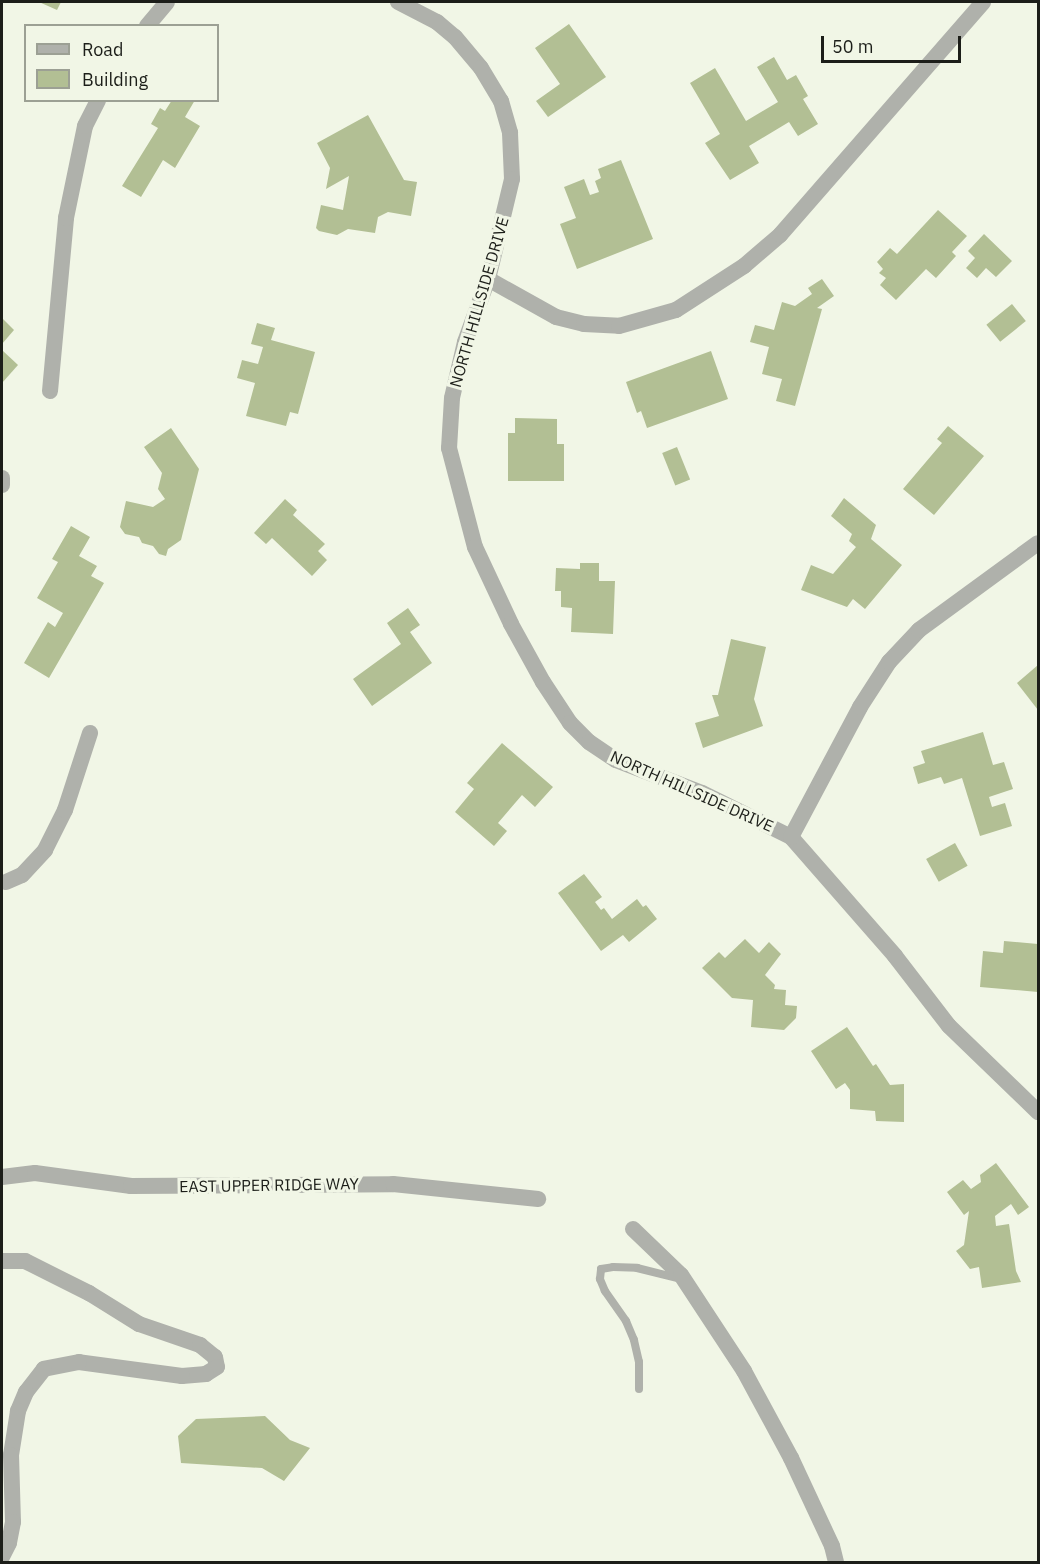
<!DOCTYPE html>
<html>
<head>
<meta charset="utf-8">
<style>
	body { margin:0 }
	#map { position:relative; width:1040px; height:1564px; overflow:hidden; background:#f1f6e6; font-family:"IBM Plex Sans",sans-serif }
	div>[style] { position:absolute }
	.building>* { inset:0; background:#b2bf94; transform-origin:0 0 }
	.lane>* { height:8px; margin:-4px; padding:0 4px; transform-origin:4px; border-radius:4px; background:#afb1ab }
	.street>* { height:16px; margin:-8px; padding:0 8px; transform-origin:8px; border-radius:8px; background:#afb1ab }
	span { translate:-50% -50%; white-space:nowrap; text-align:center; line-height:1.15; -webkit-text-stroke:6px #f1f6e6; paint-order:stroke }
	.street-label { font-size:16px; color:#1c1e19 }
	.frame { position:absolute; inset:0; border:3px solid #1c1e19; pointer-events:none }
	.legend { position:absolute; left:24px; top:24px; width:195px; height:78px; box-sizing:border-box; background:#f1f6e6; border:2px solid #9ca094; margin:0; padding:8px 10px; list-style:none; font-size:18px; color:#1c1e19 }
	.legend li { display:flex; align-items:center; gap:12px; height:30px }
	.legend b { width:30px; border:2px solid #9ca094 }
	.scale { position:absolute; left:821px; top:36px; width:140px; height:27px; box-sizing:border-box; border:3px solid #1c1e19; border-top:0; padding-left:8px; font-size:18px; line-height:21px; white-space:nowrap; color:#1c1e19; -webkit-text-stroke:4px #f1f6e6; paint-order:stroke }
</style>
</head>
<body>
<div id="map">
	<div class="building">
		<div style="clip-path:polygon(39px 2px,61px 2px,57px 10px)"></div>
		<div style="clip-path:polygon(569px 24px,606px 77px,548px 117px,536px 101px,560px 84px,535px 48px)"></div>
		<div style="clip-path:polygon(774px 57px,787px 80px,796px 75px,808px 96px,803px 99px,818px 124px,798px 136px,789px 122px,749px 146px,759px 163px,730px 180px,705px 143px,720px 134px,690px 83px,715px 68px,746px 121px,778px 102px,757px 67px)"></div>
		<div style="clip-path:polygon(172px 100px,195px 100px,185px 117px,200px 126px,175px 168px,163px 160px,141px 197px,122px 186px,158px 128px,151px 124px,160px 108px,165px 111px)"></div>
		<div style="clip-path:polygon(368px 115px,404px 180px,417px 182px,411px 216px,388px 212px,378px 217px,375px 233px,348px 229px,337px 235px,319px 231px,316px 228px,321px 205px,343px 210px,349px 176px,326px 189px,330px 168px,317px 143px)"></div>
		<div style="clip-path:polygon(621px 160px,653px 239px,577px 269px,560px 224px,576px 218px,564px 187px,584px 179px,590px 195px,599px 192px,595px 181px,601px 178px,598px 169px)"></div>
		<div style="clip-path:polygon(938px 210px,967px 236px,952px 252px,956px 256px,936px 278px,926px 269px,896px 300px,880px 285px,886px 278px,879px 273px,883px 269px,877px 262px,890px 248px,897px 254px)"></div>
		<div style="clip-path:polygon(984px 234px,1012px 261px,996px 277px,986px 268px,977px 278px,966px 268px,975px 258px,968px 251px)"></div>
		<div style="clip-path:polygon(822px 279px,834px 296px,817px 308px,822px 309px,795px 406px,776px 401px,782px 379px,762px 374px,769px 347px,750px 342px,755px 325px,774px 330px,782px 302px,795px 306px,812px 294px,808px 288px)"></div>
		<div style="left:1012px;top:304px;width:22px;height:33px;rotate:51deg"></div>
		<div style="clip-path:polygon(2px 318px,14px 330px,2px 344px)"></div>
		<div style="clip-path:polygon(257px 323px,275px 328px,271px 340px,315px 352px,298px 414px,290px 412px,286px 426px,246px 416px,255px 383px,237px 378px,242px 360px,258px 364px,263px 347px,251px 344px)"></div>
		<div style="clip-path:polygon(2px 350px,18px 365px,2px 383px)"></div>
		<div style="clip-path:polygon(711px 351px,728px 399px,647px 428px,641px 411px,637px 413px,626px 382px)"></div>
		<div style="clip-path:polygon(515px 418px,557px 419px,557px 444px,564px 444px,564px 481px,508px 481px,508px 433px,515px 433px)"></div>
		<div style="clip-path:polygon(948px 426px,984px 456px,934px 515px,903px 489px,942px 443px,937px 439px)"></div>
		<div style="clip-path:polygon(171px 428px,199px 469px,181px 540px,168px 549px,166px 556px,159px 554px,153px 546px,142px 543px,139px 537px,125px 534px,120px 527px,126px 501px,153px 507px,165px 499px,158px 489px,162px 473px,144px 447px)"></div>
		<div style="left:677px;top:447px;width:35px;height:16px;rotate:68deg"></div>
		<div style="clip-path:polygon(844px 498px,876px 525px,871px 539px,902px 565px,865px 609px,853px 599px,847px 607px,801px 590px,811px 565px,833px 574px,856px 547px,849px 541px,852px 534px,831px 516px)"></div>
		<div style="clip-path:polygon(285px 499px,297px 510px,293px 515px,325px 544px,318px 551px,327px 560px,312px 576px,272px 538px,266px 544px,254px 533px)"></div>
		<div style="clip-path:polygon(71px 526px,90px 537px,79px 556px,97px 566px,91px 576px,104px 583px,49px 678px,24px 663px,48px 622px,55px 627px,63px 613px,37px 598px,58px 562px,52px 559px)"></div>
		<div style="clip-path:polygon(580px 563px,599px 563px,599px 581px,615px 581px,613px 634px,571px 632px,572px 608px,561px 607px,561px 591px,555px 591px,556px 568px,580px 569px)"></div>
		<div style="clip-path:polygon(408px 608px,420px 625px,410px 632px,432px 663px,372px 706px,353px 679px,401px 644px,387px 623px)"></div>
		<div style="clip-path:polygon(731px 639px,766px 647px,754px 699px,763px 726px,703px 748px,695px 723px,719px 716px,712px 695px,718px 695px)"></div>
		<div style="clip-path:polygon(1038px 665px,1038px 710px,1017px 683px)"></div>
		<div style="clip-path:polygon(983px 732px,993px 765px,1004px 762px,1013px 789px,989px 797px,992px 807px,1005px 803px,1012px 826px,980px 836px,962px 778px,944px 784px,941px 777px,918px 784px,913px 767px,925px 763px,921px 751px)"></div>
		<div style="clip-path:polygon(502px 743px,553px 787px,535px 807px,522px 795px,498px 823px,507px 831px,494px 846px,455px 812px,474px 789px,467px 783px)"></div>
		<div style="left:955px;top:843px;width:26px;height:33px;rotate:61deg"></div>
		<div style="clip-path:polygon(584px 874px,602px 897px,595px 902px,601px 910px,604px 908px,612px 919px,637px 899px,643px 907px,646px 905px,657px 919px,629px 942px,623px 935px,601px 951px,558px 893px)"></div>
		<div style="clip-path:polygon(745px 939px,759px 953px,769px 942px,781px 954px,765px 975px,775px 985px,774px 989px,786px 990px,785px 1005px,797px 1006px,796px 1018px,784px 1030px,751px 1027px,753px 1000px,732px 998px,702px 968px,719px 952px,725px 958px)"></div>
		<div style="clip-path:polygon(1004px 941px,1038px 944px,1038px 992px,980px 987px,983px 951px,1003px 953px)"></div>
		<div style="clip-path:polygon(847px 1027px,873px 1066px,876px 1064px,890px 1085px,904px 1084px,904px 1122px,876px 1121px,875px 1111px,850px 1109px,850px 1090px,845px 1083px,836px 1089px,811px 1051px)"></div>
		<div style="clip-path:polygon(996px 1163px,1029px 1207px,1018px 1215px,1011px 1204px,995px 1216px,996px 1226px,1009px 1224px,1016px 1271px,1021px 1282px,982px 1288px,979px 1267px,970px 1269px,956px 1251px,964px 1245px,969px 1211px,964px 1215px,947px 1192px,963px 1180px,971px 1189px,981px 1182px,980px 1175px)"></div>
		<div style="clip-path:polygon(265px 1416px,290px 1440px,310px 1448px,284px 1481px,262px 1468px,181px 1463px,178px 1436px,196px 1419px)"></div>
	</div>
	<div class="lane">
		<div style="left:639px;top:1389px;width:27px;rotate:-90deg"></div>
		<div style="left:639px;top:1362px;width:23px;rotate:-103deg"></div>
		<div style="left:634px;top:1340px;width:21px;rotate:-113deg"></div>
		<div style="left:626px;top:1321px;width:37px;rotate:-125deg"></div>
		<div style="left:605px;top:1291px;width:13px;rotate:-113deg"></div>
		<div style="left:600px;top:1279px;width:10px;rotate:-84deg"></div>
		<div style="left:601px;top:1269px;width:12px;rotate:-9deg"></div>
		<div style="left:613px;top:1267px;width:24px;rotate:2deg"></div>
		<div style="left:637px;top:1268px;width:45px;rotate:14deg"></div>
	</div>
	<div class="street">
		<div style="left:398px;top:2px;width:44px;rotate:27.1deg"></div>
		<div style="left:437px;top:22px;width:23px;rotate:40deg"></div>
		<div style="left:455px;top:37px;width:40px;rotate:50deg"></div>
		<div style="left:481px;top:68px;width:39px;rotate:59deg"></div>
		<div style="left:501px;top:101px;width:33px;rotate:74deg"></div>
		<div style="left:510px;top:133px;width:46px;rotate:87.5deg"></div>
		<div style="left:512px;top:179px;width:103px;rotate:103.5deg"></div>
		<div style="left:488px;top:279px;width:67px;rotate:110.1deg"></div>
		<div style="left:465px;top:342px;width:57px;rotate:103.1deg"></div>
		<div style="left:452px;top:398px;width:50px;rotate:93.4deg"></div>
		<div style="left:449px;top:448px;width:102px;rotate:75.3deg"></div>
		<div style="left:475px;top:547px;width:85px;rotate:64.9deg"></div>
		<div style="left:511px;top:624px;width:66px;rotate:61.1deg"></div>
		<div style="left:543px;top:682px;width:49px;rotate:56.6deg"></div>
		<div style="left:570px;top:723px;width:27px;rotate:45deg"></div>
		<div style="left:589px;top:742px;width:32px;rotate:34deg"></div>
		<div style="left:616px;top:760px;width:92px;rotate:21deg"></div>
		<div style="left:702px;top:793px;width:99px;rotate:26.3deg"></div>
		<div style="left:791px;top:837px;width:158px;rotate:48.8deg"></div>
		<div style="left:895px;top:956px;width:88px;rotate:52.4deg"></div>
		<div style="left:949px;top:1026px;width:124px;rotate:44deg"></div>
		<div style="left:147px;top:26px;width:31px;rotate:-50deg"></div>
		<div style="left:488px;top:279px;width:78px;rotate:29.2deg"></div>
		<div style="left:556px;top:317px;width:29px;rotate:14deg"></div>
		<div style="left:584px;top:324px;width:35px;rotate:3deg"></div>
		<div style="left:619px;top:326px;width:59px;rotate:-15.7deg"></div>
		<div style="left:676px;top:310px;width:81px;rotate:-32.9deg"></div>
		<div style="left:744px;top:266px;width:48px;rotate:-40.7deg"></div>
		<div style="left:780px;top:235px;width:309px;rotate:-48.9deg"></div>
		<div style="left:50px;top:391px;width:174px;rotate:-84.7deg"></div>
		<div style="left:66px;top:218px;width:94px;rotate:-78.3deg"></div>
		<div style="left:85px;top:126px;width:29px;rotate:-63deg"></div>
		<div style="left:2px;top:478px;width:7px;rotate:90deg"></div>
		<div style="left:791px;top:837px;width:147px;rotate:-62deg"></div>
		<div style="left:860px;top:707px;width:54px;rotate:-57.2deg"></div>
		<div style="left:889px;top:662px;width:44px;rotate:-46.8deg"></div>
		<div style="left:919px;top:630px;width:147px;rotate:-36.2deg"></div>
		<div style="left:6px;top:882px;width:17px;rotate:-24deg"></div>
		<div style="left:22px;top:875px;width:34px;rotate:-47deg"></div>
		<div style="left:45px;top:850px;width:45px;rotate:-63.4deg"></div>
		<div style="left:65px;top:810px;width:81px;rotate:-72deg"></div>
		<div style="left:2px;top:1177px;width:33px;rotate:-7deg"></div>
		<div style="left:35px;top:1173px;width:97px;rotate:7.7deg"></div>
		<div style="left:131px;top:1186px;width:262px;rotate:-0.4deg"></div>
		<div style="left:393px;top:1184px;width:146px;rotate:5.9deg"></div>
		<div style="left:633px;top:1229px;width:66px;rotate:43.8deg"></div>
		<div style="left:681px;top:1275px;width:115px;rotate:56.7deg"></div>
		<div style="left:744px;top:1371px;width:99px;rotate:61.6deg"></div>
		<div style="left:791px;top:1458px;width:97px;rotate:65deg"></div>
		<div style="left:832px;top:1546px;width:16px;rotate:76deg"></div>
		<div style="left:2px;top:1261px;width:23px"></div>
		<div style="left:25px;top:1261px;width:72px;rotate:26.6deg"></div>
		<div style="left:89px;top:1293px;width:59px;rotate:31.8deg"></div>
		<div style="left:139px;top:1324px;width:65px;rotate:19deg"></div>
		<div style="left:200px;top:1345px;width:19px;rotate:39deg"></div>
		<div style="left:215px;top:1357px;width:10px;rotate:79deg"></div>
		<div style="left:217px;top:1367px;width:13px;rotate:148deg"></div>
		<div style="left:206px;top:1374px;width:24px;rotate:175deg"></div>
		<div style="left:182px;top:1376px;width:104px;rotate:-172.3deg"></div>
		<div style="left:79px;top:1362px;width:36px;rotate:169deg"></div>
		<div style="left:44px;top:1369px;width:29px;rotate:128deg"></div>
		<div style="left:26px;top:1392px;width:21px;rotate:113deg"></div>
		<div style="left:18px;top:1411px;width:45px;rotate:99deg"></div>
		<div style="left:11px;top:1455px;width:67px;rotate:88.3deg"></div>
		<div style="left:13px;top:1522px;width:21px;rotate:101deg"></div>
		<div style="left:9px;top:1543px;width:16px;rotate:117deg"></div>
	</div>
	<div class="street-label">
		<span style="left:479px;top:302px;rotate:-74deg">NORTH HILLSIDE DRIVE</span>
		<span style="left:692px;top:791px;rotate:24deg">NORTH HILLSIDE DRIVE</span>
		<span style="left:269px;top:1185px;rotate:-1deg">EAST UPPER RIDGE WAY</span>
	</div>
	<div class="frame"></div>
	<ul class="legend">
	<li><b style="height:8px;background:#afb1ab"></b>Road</li>
	<li><b style="height:16px;background:#b2bf94"></b>Building</li>
	</ul>
	<div class="scale">50 m</div>
</div>
</body>
</html>
